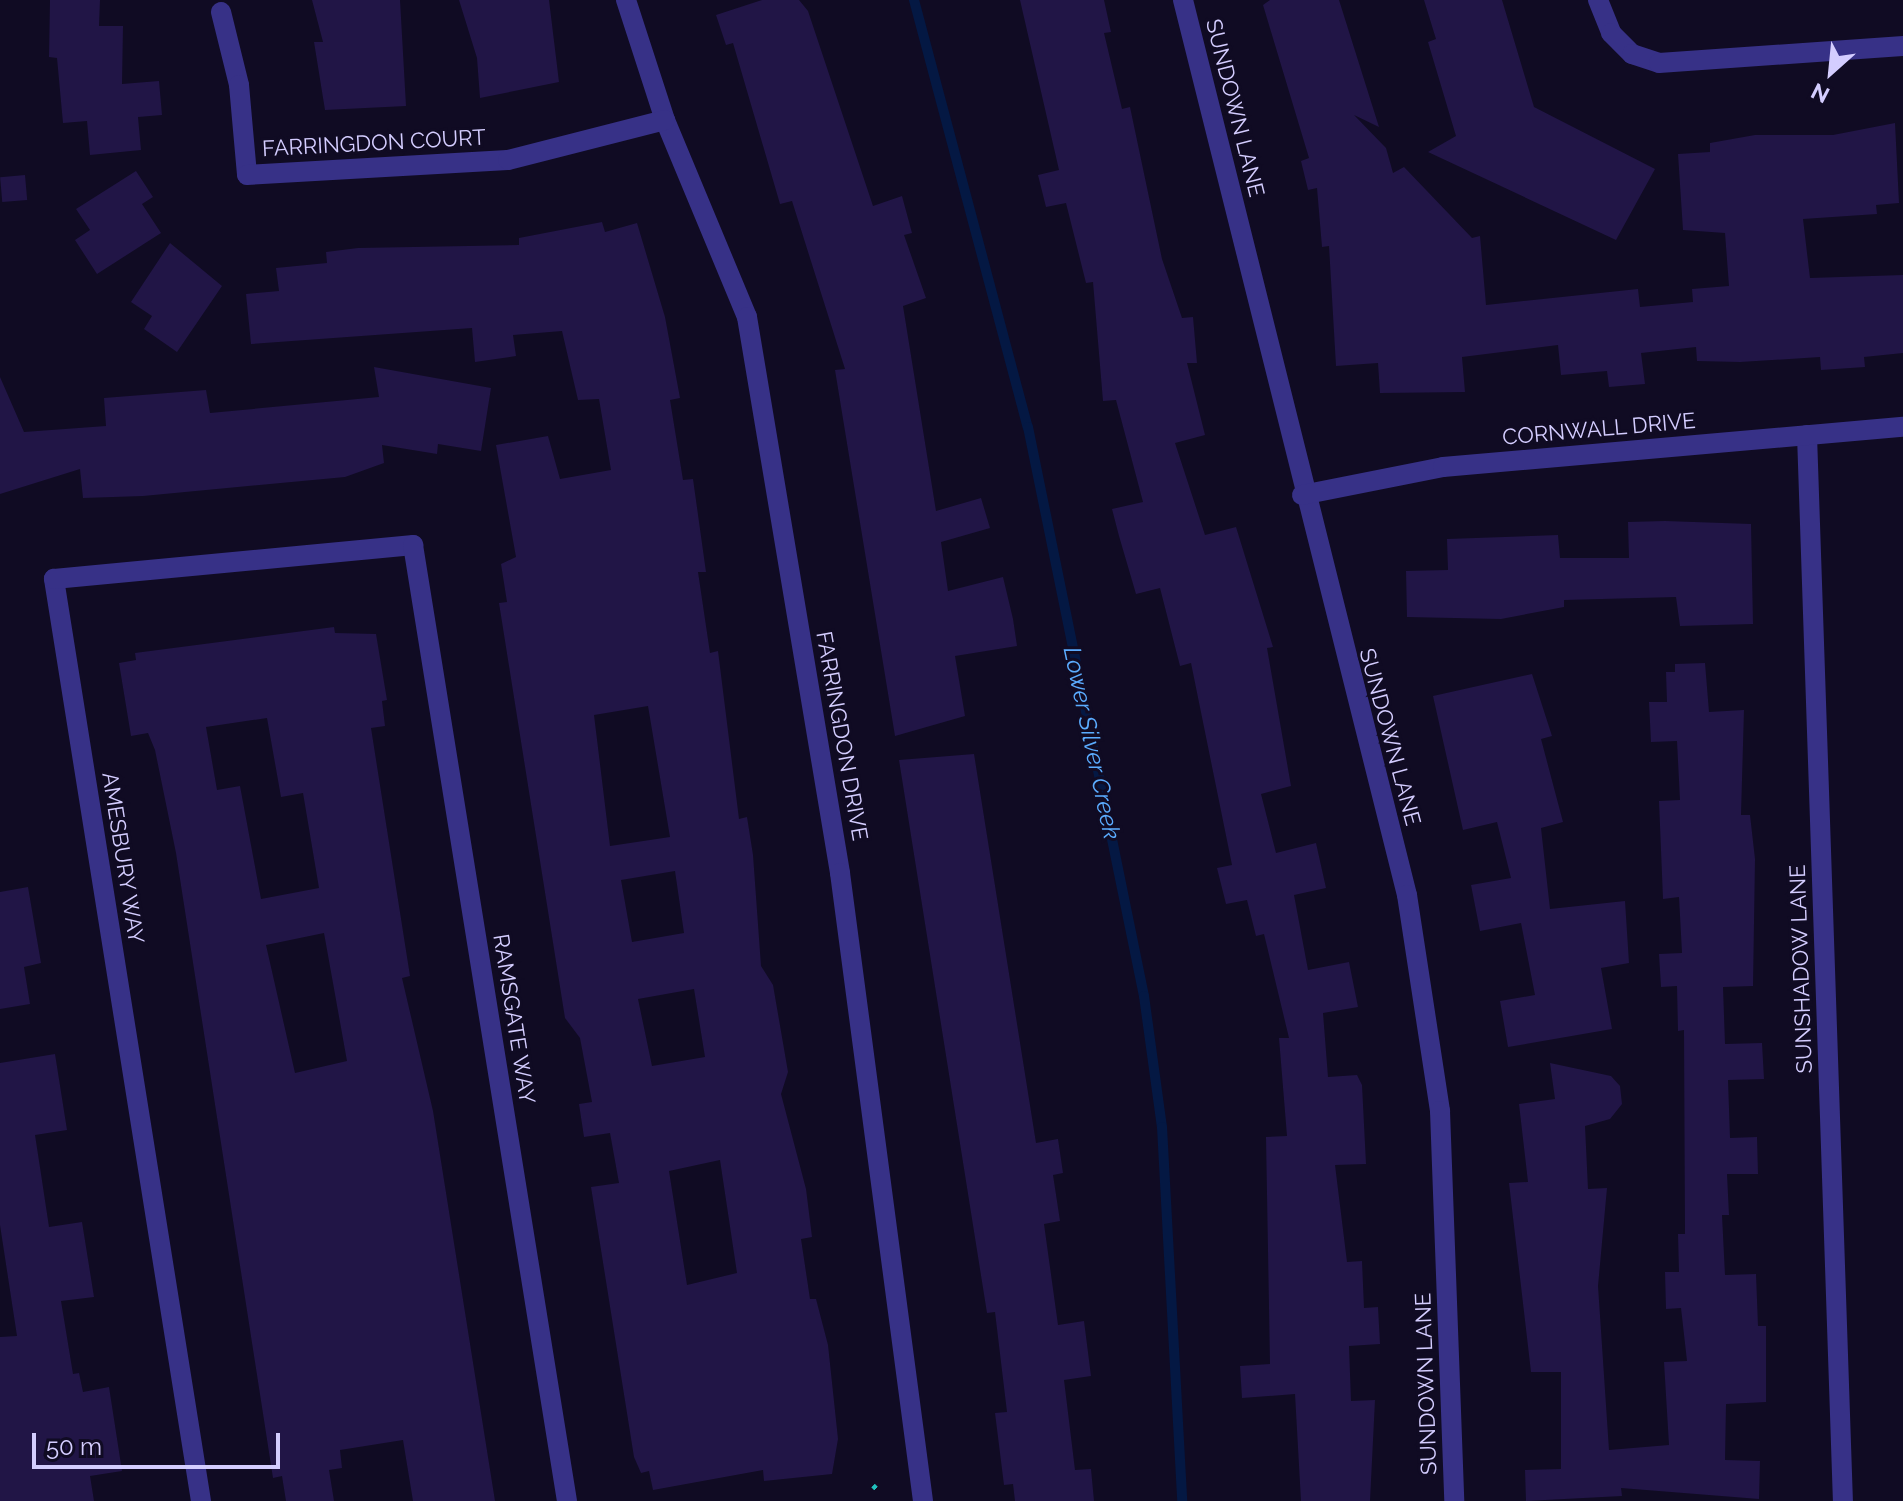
<!DOCTYPE html>
<html>
<head>
<meta charset="utf-8">
<style>
	body { margin:0 }
	#map { position:relative; width:1903px; height:1501px; overflow:hidden; background:#100b23; font-family:Raleway,sans-serif }
	div>[style] { position:absolute }
	.stream>* { height:10px; margin:-5px; padding:0 5px; transform-origin:5px; border-radius:5px; background:#041843 }
	.building>* { inset:0; background:#211546; transform-origin:0 0 }
	.path>* { height:5px; margin-top:-2.5px; transform-origin:0; background:repeating-linear-gradient(90deg,#20bfbc 0 4px,transparent 0 10px) }
	.minor>* { height:20px; margin:-10px; padding:0 10px; transform-origin:10px; border-radius:10px; background:#373187 }
	span { translate:-50% -50%; white-space:nowrap; text-align:center; line-height:1.15; -webkit-text-stroke:6px #100b23; paint-order:stroke }
	.street-label { font-size:22px; color:#d4cdff }
	.water-label { font-size:24px; color:#5bacff; font-style:italic }
	.north { position:absolute; left:1791px; top:32px; width:80px; height:80px; -webkit-text-stroke:6px #100b23; paint-order:stroke; rotate:207deg; font-size:22px; font-weight:700; line-height:32px; text-align:center; color:#d4cdff }
	.north::after { content:''; display:block; margin:auto; width:28px; height:36px; background:#d4cdff; clip-path:polygon(50% 0,100% 100%,50% 72%,0 100%) }
	.scale { position:absolute; left:32px; top:1433px; width:248px; height:36px; box-sizing:border-box; border:4px solid #d4cdff; border-top:0; padding-left:10px; font-size:24px; line-height:28px; white-space:nowrap; color:#d4cdff; -webkit-text-stroke:6px #100b23; paint-order:stroke }
</style>
</head>
<body>
<div id="map">
	<div class="stream">
		<div style="left:914px;top:0;width:442px;rotate:75.1deg"></div>
		<div style="left:1028px;top:427px;width:581px;rotate:78.48deg"></div>
		<div style="left:1144px;top:996px;width:132px;rotate:82.2deg"></div>
		<div style="left:1162px;top:1127px;width:375px;rotate:86.9deg"></div>
	</div>
	<div class="building">
		<div style="clip-path:polygon(50px 0,100px 0,99px 26px,123px 26px,122px 84px,159px 81px,162px 115px,138px 117px,141px 150px,90px 155px,87px 121px,63px 123px,57px 58px,49px 57px)"></div>
		<div style="clip-path:polygon(312px 0,400px 0,406px 106px,325px 110px,314px 42px,323px 42px)"></div>
		<div style="clip-path:polygon(459px 0,549px 0,559px 82px,480px 98px,477px 58px)"></div>
		<div style="clip-path:polygon(762px 0,799px 0,808px 11px,873px 206px,902px 196px,912px 233px,904px 235px,926px 298px,903px 306px,936px 511px,981px 498px,990px 528px,941px 542px,948px 591px,1003px 577px,1013px 619px,1017px 646px,955px 656px,965px 716px,895px 736px,835px 370px,845px 369px,792px 201px,780px 204px,733px 43px,726px 45px,716px 15px)"></div>
		<div style="clip-path:polygon(1020px 0,1104px 0,1111px 32px,1104px 33px,1122px 109px,1130px 107px,1162px 259px,1182px 318px,1193px 317px,1197px 363px,1187px 363px,1205px 435px,1175px 443px,1205px 535px,1236px 527px,1273px 647px,1267px 648px,1291px 786px,1261px 794px,1276px 853px,1316px 843px,1326px 888px,1294px 895px,1308px 970px,1349px 962px,1358px 1007px,1323px 1013px,1328px 1077px,1357px 1075px,1362px 1085px,1366px 1164px,1335px 1165px,1347px 1262px,1362px 1261px,1364px 1308px,1378px 1307px,1380px 1344px,1349px 1346px,1351px 1401px,1375px 1400px,1370px 1501px,1301px 1501px,1295px 1394px,1242px 1398px,1240px 1366px,1270px 1364px,1266px 1137px,1287px 1136px,1279px 1038px,1289px 1038px,1264px 934px,1256px 936px,1247px 900px,1226px 904px,1217px 868px,1232px 865px,1191px 663px,1180px 666px,1160px 588px,1136px 594px,1119px 536px,1112px 509px,1143px 502px,1116px 400px,1103px 401px,1093px 282px,1086px 283px,1066px 203px,1046px 207px,1038px 175px,1059px 170px)"></div>
		<div style="clip-path:polygon(1270px 0,1339px 0,1379px 127px,1354px 115px,1386px 148px,1393px 173px,1404px 167px,1472px 238px,1480px 236px,1486px 305px,1638px 289px,1640px 307px,1693px 302px,1692px 289px,1729px 286px,1725px 233px,1683px 230px,1678px 154px,1710px 152px,1710px 143px,1755px 135px,1833px 135px,1895px 123px,1899px 203px,1876px 205px,1877px 214px,1803px 219px,1810px 278px,1903px 275px,1903px 353px,1864px 357px,1865px 367px,1821px 370px,1820px 357px,1740px 362px,1697px 361px,1696px 347px,1641px 353px,1645px 384px,1609px 387px,1607px 371px,1561px 375px,1558px 345px,1462px 357px,1465px 392px,1380px 393px,1378px 363px,1336px 366px,1329px 246px,1322px 247px,1317px 188px,1308px 190px,1301px 161px,1309px 158px,1263px 5px)"></div>
		<div style="clip-path:polygon(1424px 0,1502px 0,1534px 107px,1655px 169px,1616px 240px,1428px 152px,1456px 136px,1428px 42px,1436px 39px)"></div>
		<div style="clip-path:polygon(136px 171px,153px 197px,142px 204px,161px 233px,97px 274px,75px 240px,90px 230px,76px 209px)"></div>
		<div style="left:25px;top:175px;width:25px;height:25px;rotate:85deg"></div>
		<div style="clip-path:polygon(evenodd,602px 222px,605px 232px,637px 223px,665px 317px,680px 398px,670px 400px,683px 480px,693px 479px,706px 572px,698px 572px,710px 653px,718px 651px,739px 819px,747px 817px,753px 855px,761px 966px,773px 985px,788px 1072px,781px 1094px,806px 1189px,812px 1237px,801px 1239px,810px 1299px,816px 1299px,828px 1345px,838px 1439px,832px 1474px,764px 1481px,763px 1470px,653px 1490px,649px 1471px,641px 1473px,634px 1457px,591px 1187px,619px 1183px,610px 1133px,584px 1137px,579px 1104px,592px 1102px,580px 1038px,565px 1018px,499px 603px,507px 602px,501px 564px,516px 557px,496px 445px,548px 436px,560px 479px,611px 470px,599px 399px,578px 400px,562px 331px,513px 335px,516px 356px,475px 362px,472px 328px,251px 344px,246px 294px,279px 291px,276px 268px,327px 263px,326px 252px,358px 248px,519px 245px,519px 238px,602px 222px,648px 706px,670px 837px,610px 846px,594px 715px,648px 706px,602px 222px,675px 871px,684px 933px,632px 942px,621px 880px,675px 871px,602px 222px,694px 989px,705px 1057px,652px 1066px,638px 999px,694px 989px,602px 222px,720px 1160px,737px 1273px,687px 1285px,669px 1171px,720px 1160px)"></div>
		<div style="clip-path:polygon(170px 243px,222px 286px,177px 352px,144px 329px,152px 316px,131px 302px)"></div>
		<div style="clip-path:polygon(374px 367px,491px 388px,481px 451px,438px 444px,437px 454px,382px 445px,384px 463px,345px 477px,143px 496px,83px 498px,80px 469px,0 494px,0 377px,24px 432px,106px 426px,104px 398px,206px 390px,210px 413px,379px 397px)"></div>
		<div style="clip-path:polygon(1665px 521px,1751px 524px,1753px 624px,1680px 626px,1676px 597px,1564px 600px,1564px 607px,1501px 619px,1407px 617px,1406px 571px,1448px 570px,1447px 539px,1558px 535px,1560px 558px,1629px 558px,1628px 522px)"></div>
		<div style="clip-path:polygon(evenodd,334px 627px,335px 633px,376px 634px,387px 700px,382px 701px,385px 726px,371px 728px,410px 976px,402px 978px,433px 1111px,495px 1501px,413px 1501px,403px 1440px,340px 1450px,342px 1468px,329px 1470px,334px 1501px,286px 1501px,282px 1476px,273px 1478px,176px 853px,155px 750px,148px 733px,131px 736px,119px 663px,136px 660px,135px 653px,334px 627px,267px 718px,281px 797px,303px 793px,319px 888px,261px 899px,240px 786px,217px 790px,206px 727px,267px 718px,334px 627px,324px 933px,347px 1061px,295px 1073px,266px 945px,324px 933px)"></div>
		<div style="clip-path:polygon(1705px 663px,1709px 712px,1744px 710px,1741px 815px,1750px 815px,1755px 859px,1753px 986px,1723px 987px,1725px 1044px,1762px 1043px,1764px 1079px,1728px 1080px,1730px 1138px,1757px 1137px,1758px 1174px,1727px 1174px,1729px 1215px,1722px 1215px,1725px 1275px,1756px 1274px,1758px 1326px,1766px 1326px,1766px 1402px,1726px 1404px,1725px 1460px,1760px 1461px,1759px 1499px,1621px 1488px,1622px 1496px,1526px 1501px,1525px 1470px,1561px 1469px,1561px 1372px,1531px 1372px,1509px 1183px,1528px 1182px,1519px 1104px,1555px 1099px,1550px 1063px,1611px 1076px,1620px 1086px,1622px 1104px,1610px 1119px,1585px 1126px,1588px 1189px,1607px 1188px,1598px 1286px,1609px 1450px,1669px 1445px,1664px 1362px,1687px 1361px,1681px 1308px,1666px 1309px,1665px 1272px,1679px 1272px,1678px 1234px,1685px 1234px,1684px 1030px,1678px 1031px,1677px 986px,1661px 987px,1659px 954px,1682px 953px,1679px 897px,1663px 899px,1659px 801px,1680px 800px,1677px 741px,1651px 742px,1649px 702px,1667px 702px,1666px 672px,1675px 672px,1675px 664px)"></div>
		<div style="clip-path:polygon(1532px 674px,1552px 736px,1541px 739px,1563px 822px,1541px 828px,1550px 909px,1625px 901px,1629px 963px,1601px 968px,1612px 1029px,1508px 1047px,1500px 1001px,1535px 995px,1521px 923px,1480px 931px,1471px 885px,1511px 878px,1497px 822px,1463px 830px,1433px 696px)"></div>
		<div style="clip-path:polygon(974px 754px,1036px 1143px,1058px 1139px,1063px 1173px,1053px 1175px,1060px 1221px,1044px 1224px,1058px 1325px,1084px 1321px,1091px 1376px,1064px 1380px,1075px 1470px,1091px 1469px,1094px 1501px,1015px 1501px,1013px 1484px,1004px 1485px,995px 1413px,1007px 1412px,995px 1312px,987px 1313px,899px 760px)"></div>
		<div style="clip-path:polygon(28px 887px,41px 963px,24px 967px,30px 1004px,0 1009px,0 892px)"></div>
		<div style="clip-path:polygon(55px 1054px,67px 1130px,35px 1135px,41px 1174px,49px 1227px,82px 1222px,94px 1297px,61px 1301px,73px 1374px,79px 1373px,83px 1392px,109px 1387px,122px 1471px,90px 1476px,94px 1501px,0 1501px,0 1337px,17px 1336px,0 1225px,0 1063px)"></div>
	</div>
	<div class="path">
		<div style="left:873px;top:1485px;width:8px;rotate:45deg"></div>
	</div>
	<div class="minor">
		<div style="left:626px;top:0;width:126px;rotate:72deg"></div>
		<div style="left:665px;top:120px;width:213px;rotate:67.4deg"></div>
		<div style="left:747px;top:317px;width:564px;rotate:80.5deg"></div>
		<div style="left:840px;top:873px;width:633px;rotate:82.47deg"></div>
		<div style="left:1183px;top:0;width:923px;rotate:75.95deg"></div>
		<div style="left:1407px;top:895px;width:219px;rotate:81.3deg"></div>
		<div style="left:1440px;top:1111px;width:390px;rotate:87.9deg"></div>
		<div style="left:1598px;top:0;width:35px;rotate:68deg"></div>
		<div style="left:1611px;top:33px;width:30px;rotate:45deg"></div>
		<div style="left:1632px;top:54px;width:28px;rotate:18deg"></div>
		<div style="left:1659px;top:63px;width:245px;rotate:-4deg"></div>
		<div style="left:221px;top:12px;width:75px;rotate:76.1deg"></div>
		<div style="left:239px;top:85px;width:90px;rotate:84.9deg"></div>
		<div style="left:247px;top:175px;width:261px;rotate:-3.3deg"></div>
		<div style="left:508px;top:160px;width:162px;rotate:-14.3deg"></div>
		<div style="left:1807px;top:435px;width:1067px;rotate:88.07deg"></div>
		<div style="left:1302px;top:495px;width:144px;rotate:-11.2deg"></div>
		<div style="left:1443px;top:467px;width:462px;rotate:-5deg"></div>
		<div style="left:201px;top:1501px;width:934px;rotate:-99.06deg"></div>
		<div style="left:54px;top:579px;width:361px;rotate:-5.4deg"></div>
		<div style="left:413px;top:545px;width:968px;rotate:80.85deg"></div>
	</div>
	<div class="street-label">
		<span style="left:1235px;top:108px;rotate:76deg">SUNDOWN LANE</span>
		<span style="left:374px;top:143px;rotate:-3deg">FARRINGDON COURT</span>
		<span style="left:1599px;top:429px;rotate:-5deg">CORNWALL DRIVE</span>
		<span style="left:842px;top:736px;rotate:80deg">FARRINGDON DRIVE</span>
		<span style="left:1390px;top:737px;rotate:75deg">SUNDOWN LANE</span>
		<span style="left:123px;top:858px;rotate:81deg">AMESBURY WAY</span>
		<span style="left:1801px;top:969px;rotate:-92deg">SUNSHADOW LANE</span>
		<span style="left:514px;top:1019px;rotate:81deg">RAMSGATE WAY</span>
		<span style="left:1426px;top:1384px;rotate:-92deg">SUNDOWN LANE</span>
	</div>
	<div class="water-label">
		<span style="left:1092px;top:743px;rotate:78deg">Lower Silver Creek</span>
	</div>
	<div class="north">N</div>
	<div class="scale">50 m</div>
</div>
</body>
</html>
